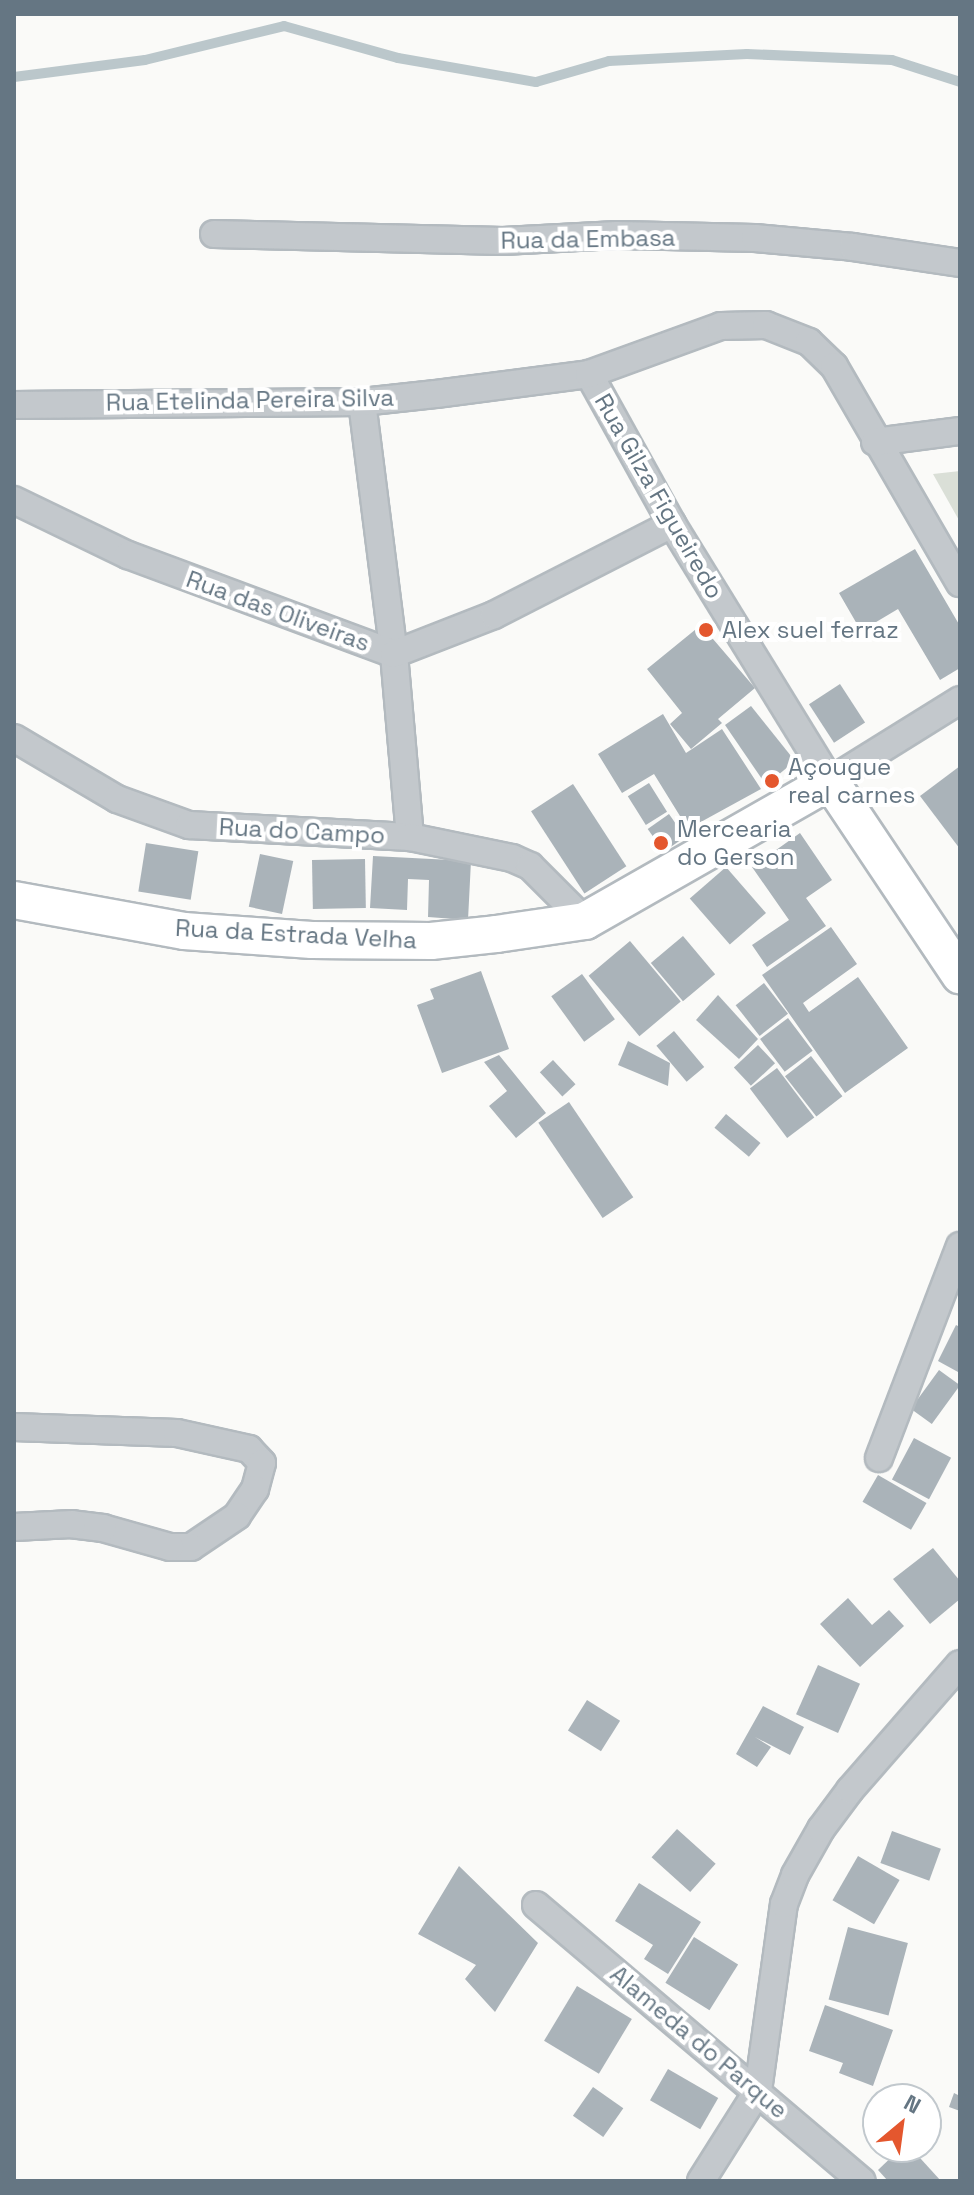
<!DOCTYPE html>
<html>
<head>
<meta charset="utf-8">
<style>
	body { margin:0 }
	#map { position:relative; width:974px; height:2195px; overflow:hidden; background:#fafaf8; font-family:"Space Grotesk",sans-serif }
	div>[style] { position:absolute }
	.green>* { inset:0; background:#dadfd7 }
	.stream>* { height:10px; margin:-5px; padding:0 5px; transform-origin:5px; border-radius:5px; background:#bbc7cb }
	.building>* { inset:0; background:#aab3b9; transform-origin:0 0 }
	.roads { filter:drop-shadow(2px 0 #b3babf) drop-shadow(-2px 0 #b3babf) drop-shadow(0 2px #b3babf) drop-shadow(0 -2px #b3babf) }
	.minor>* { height:26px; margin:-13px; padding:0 13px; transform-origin:13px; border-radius:13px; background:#c3c8cc }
	.secondary>* { height:36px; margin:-18px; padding:0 18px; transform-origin:18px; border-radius:18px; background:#fff }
	.dots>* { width:22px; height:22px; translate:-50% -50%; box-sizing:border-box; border:4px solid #fff; border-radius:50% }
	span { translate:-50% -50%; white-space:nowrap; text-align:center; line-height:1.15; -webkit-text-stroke:8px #fff; paint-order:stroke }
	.street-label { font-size:24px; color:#657683 }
	.poi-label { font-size:24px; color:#657683 }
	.left { translate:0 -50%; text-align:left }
	.frame { position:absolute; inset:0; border:16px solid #657683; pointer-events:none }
	.north { position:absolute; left:862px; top:2083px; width:80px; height:80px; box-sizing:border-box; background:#fff; border:2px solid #c1c8cd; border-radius:50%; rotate:29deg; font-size:22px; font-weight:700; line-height:32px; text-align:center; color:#657683 }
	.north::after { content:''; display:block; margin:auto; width:28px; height:36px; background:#e4572e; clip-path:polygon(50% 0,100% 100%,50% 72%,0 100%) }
</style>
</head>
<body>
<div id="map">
	<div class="green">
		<div style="clip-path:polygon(960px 471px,960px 522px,933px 474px)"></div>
	</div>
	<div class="stream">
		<div style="left:14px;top:77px;width:132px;rotate:-7.4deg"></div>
		<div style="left:145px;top:60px;width:143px;rotate:-13.7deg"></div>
		<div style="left:284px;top:26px;width:118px;rotate:15.7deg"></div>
		<div style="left:398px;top:58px;width:140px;rotate:9.9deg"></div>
		<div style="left:536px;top:82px;width:76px;rotate:-16deg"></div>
		<div style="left:609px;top:61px;width:138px;rotate:-2.9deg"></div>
		<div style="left:747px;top:54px;width:145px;rotate:2.4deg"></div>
		<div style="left:892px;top:60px;width:71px;rotate:17.9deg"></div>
	</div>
	<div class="building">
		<div style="clip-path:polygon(915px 549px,960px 626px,960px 668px,940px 680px,898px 609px,861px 631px,839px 593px)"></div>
		<div style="clip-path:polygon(701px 625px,755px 688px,718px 719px,722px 723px,691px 749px,670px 724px,682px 713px,647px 669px)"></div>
		<div style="left:840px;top:684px;width:46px;height:37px;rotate:57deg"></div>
		<div style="clip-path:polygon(751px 706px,795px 761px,766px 785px,725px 725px)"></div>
		<div style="clip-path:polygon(663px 714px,686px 753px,722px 729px,761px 789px,688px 829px,654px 774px,622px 793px,598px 754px)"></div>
		<div style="clip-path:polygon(960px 766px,960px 849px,920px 796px)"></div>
		<div style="left:649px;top:783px;width:34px;height:25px;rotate:58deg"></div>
		<div style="left:573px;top:784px;width:98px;height:50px;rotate:57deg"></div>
		<div style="left:669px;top:814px;width:28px;height:26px;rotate:55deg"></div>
		<div style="clip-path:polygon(800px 833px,832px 880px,806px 898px,826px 926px,767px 967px,752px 945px,789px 920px,752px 867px)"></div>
		<div style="left:146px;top:843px;width:53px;height:49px;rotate:9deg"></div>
		<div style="left:260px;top:854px;width:34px;height:54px;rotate:12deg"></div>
		<div style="clip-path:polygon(373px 856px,471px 861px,468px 920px,428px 917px,429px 880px,408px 879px,407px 910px,370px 908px)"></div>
		<div style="left:365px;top:859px;width:49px;height:53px;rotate:89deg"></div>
		<div style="left:726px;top:867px;width:61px;height:48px;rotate:49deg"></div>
		<div style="clip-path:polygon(831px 927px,857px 964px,803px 1003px,809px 1012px,858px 977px,908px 1048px,845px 1093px,762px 975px)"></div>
		<div style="left:683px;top:936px;width:50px;height:42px;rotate:50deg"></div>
		<div style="left:630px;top:941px;width:79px;height:54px;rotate:50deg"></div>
		<div style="clip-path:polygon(481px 971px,509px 1049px,442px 1073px,417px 1005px,434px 999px,430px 989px)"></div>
		<div style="left:582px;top:974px;width:56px;height:38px;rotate:54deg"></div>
		<div style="left:764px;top:983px;width:39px;height:36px;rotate:52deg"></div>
		<div style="clip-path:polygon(718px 995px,758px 1039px,739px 1059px,696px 1020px)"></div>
		<div style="left:788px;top:1018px;width:41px;height:35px;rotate:53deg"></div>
		<div style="left:674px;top:1031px;width:47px;height:23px;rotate:50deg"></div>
		<div style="clip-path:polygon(628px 1041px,670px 1063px,668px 1086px,618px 1065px)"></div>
		<div style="left:758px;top:1045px;width:25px;height:33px;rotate:47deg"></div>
		<div style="clip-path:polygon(499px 1055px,546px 1113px,516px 1138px,489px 1106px,507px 1091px,484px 1062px)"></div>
		<div style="left:811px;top:1056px;width:51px;height:33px;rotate:52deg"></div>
		<div style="left:553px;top:1060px;width:33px;height:18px;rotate:47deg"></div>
		<div style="left:777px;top:1068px;width:62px;height:34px;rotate:53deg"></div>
		<div style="left:569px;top:1102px;width:115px;height:37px;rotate:56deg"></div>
		<div style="left:726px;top:1114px;width:45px;height:18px;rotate:40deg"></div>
		<div style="clip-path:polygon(956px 1325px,960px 1327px,958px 1372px,938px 1361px)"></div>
		<div style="left:939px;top:1370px;width:26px;height:48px;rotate:36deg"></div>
		<div style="left:914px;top:1438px;width:42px;height:47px;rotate:28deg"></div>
		<div style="left:878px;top:1475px;width:56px;height:31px;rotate:30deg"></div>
		<div style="clip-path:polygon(933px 1548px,960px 1581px,960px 1599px,930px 1624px,893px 1579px)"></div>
		<div style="clip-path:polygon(848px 1598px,872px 1625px,889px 1610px,904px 1626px,860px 1667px,820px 1624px)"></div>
		<div style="left:818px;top:1665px;width:46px;height:54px;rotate:24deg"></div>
		<div style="left:587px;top:1700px;width:39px;height:36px;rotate:32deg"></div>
		<div style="clip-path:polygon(763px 1706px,804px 1727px,790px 1755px,755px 1737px,771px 1747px,757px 1767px,736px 1754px)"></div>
		<div style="left:677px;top:1829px;width:52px;height:38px;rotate:42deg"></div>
		<div style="left:892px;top:1831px;width:52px;height:34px;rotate:20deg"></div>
		<div style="left:858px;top:1856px;width:48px;height:51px;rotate:30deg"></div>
		<div style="clip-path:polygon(459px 1866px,538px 1943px,495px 2012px,465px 1979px,476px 1965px,418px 1934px)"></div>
		<div style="clip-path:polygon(639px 1883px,701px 1922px,668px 1974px,644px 1959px,653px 1945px,615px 1921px)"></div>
		<div style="left:848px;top:1927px;width:62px;height:75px;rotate:15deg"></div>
		<div style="left:694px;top:1937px;width:52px;height:54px;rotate:32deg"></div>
		<div style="left:577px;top:1986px;width:64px;height:64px;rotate:31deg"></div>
		<div style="clip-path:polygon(825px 2005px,893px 2030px,873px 2086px,839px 2073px,843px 2063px,809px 2051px)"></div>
		<div style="left:668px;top:2069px;width:58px;height:36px;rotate:30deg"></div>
		<div style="left:593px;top:2087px;width:37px;height:35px;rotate:35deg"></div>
		<div style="clip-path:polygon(954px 2093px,960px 2096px,960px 2111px,949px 2107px)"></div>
		<div style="clip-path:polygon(902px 2147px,910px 2147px,941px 2181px,888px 2181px,878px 2170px)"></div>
	</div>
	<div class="roads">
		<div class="minor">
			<div style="left:214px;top:234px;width:289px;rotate:1.4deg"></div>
			<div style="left:503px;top:241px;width:114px;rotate:-3deg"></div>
			<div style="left:617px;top:235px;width:138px;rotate:1.2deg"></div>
			<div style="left:755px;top:238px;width:98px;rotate:5.2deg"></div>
			<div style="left:853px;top:247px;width:108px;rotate:8.5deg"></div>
			<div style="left:589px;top:374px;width:171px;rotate:61deg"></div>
			<div style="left:672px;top:524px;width:302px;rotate:58.4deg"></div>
			<div style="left:830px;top:781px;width:153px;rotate:-31.9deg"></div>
			<div style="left:362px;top:402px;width:254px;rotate:82.8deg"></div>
			<div style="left:394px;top:654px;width:184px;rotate:85deg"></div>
			<div style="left:14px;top:405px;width:348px;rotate:-0.5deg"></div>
			<div style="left:362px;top:402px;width:74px;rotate:-6.2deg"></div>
			<div style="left:436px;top:394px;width:154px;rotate:-7.4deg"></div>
			<div style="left:589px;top:374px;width:140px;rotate:-20deg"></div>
			<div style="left:721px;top:326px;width:45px;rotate:-1.3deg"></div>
			<div style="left:766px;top:325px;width:46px;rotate:21.6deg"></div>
			<div style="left:809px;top:342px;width:35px;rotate:44deg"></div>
			<div style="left:834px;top:366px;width:251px;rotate:59.9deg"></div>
			<div style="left:875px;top:442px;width:86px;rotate:-7.4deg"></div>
			<div style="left:14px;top:500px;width:127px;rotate:25.8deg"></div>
			<div style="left:128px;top:555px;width:284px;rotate:20.4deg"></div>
			<div style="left:394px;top:654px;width:107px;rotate:-21.3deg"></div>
			<div style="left:494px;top:615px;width:200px;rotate:-27.1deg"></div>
			<div style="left:14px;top:738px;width:120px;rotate:30.6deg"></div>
			<div style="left:117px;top:799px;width:77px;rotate:19.9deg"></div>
			<div style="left:189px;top:825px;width:221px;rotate:3.1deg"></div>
			<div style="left:410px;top:837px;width:104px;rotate:11.6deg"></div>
			<div style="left:512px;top:858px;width:20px;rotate:24deg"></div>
			<div style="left:530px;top:866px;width:78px;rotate:45deg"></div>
			<div style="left:14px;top:1427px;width:163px;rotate:2.1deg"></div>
			<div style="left:177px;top:1433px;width:74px;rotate:12.5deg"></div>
			<div style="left:249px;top:1449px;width:19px;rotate:47deg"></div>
			<div style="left:262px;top:1463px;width:27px;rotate:105deg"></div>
			<div style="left:255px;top:1489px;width:32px;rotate:124deg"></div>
			<div style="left:237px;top:1516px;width:55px;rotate:146deg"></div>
			<div style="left:191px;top:1547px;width:21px;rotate:180deg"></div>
			<div style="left:170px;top:1547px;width:70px;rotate:-164.2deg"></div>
			<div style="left:103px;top:1528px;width:31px;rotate:-173deg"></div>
			<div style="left:72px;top:1524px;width:58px;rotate:177deg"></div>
			<div style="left:879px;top:1458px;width:227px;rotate:-69.1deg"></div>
			<div style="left:536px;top:1905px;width:427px;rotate:40.3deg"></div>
			<div style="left:701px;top:2181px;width:107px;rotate:-57.7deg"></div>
			<div style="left:758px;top:2091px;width:189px;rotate:-82.1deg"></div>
			<div style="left:784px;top:1904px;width:31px;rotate:-69deg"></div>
			<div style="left:795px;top:1875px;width:53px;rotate:-60.5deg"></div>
			<div style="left:821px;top:1829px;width:49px;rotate:-53.4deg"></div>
			<div style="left:850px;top:1790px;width:167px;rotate:-48.9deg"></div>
		</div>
		<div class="secondary">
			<div style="left:14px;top:900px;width:173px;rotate:10.3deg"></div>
			<div style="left:184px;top:931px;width:128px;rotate:4deg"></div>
			<div style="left:312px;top:940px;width:119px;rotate:0.5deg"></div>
			<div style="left:431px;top:941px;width:65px;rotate:-6.1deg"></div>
			<div style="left:496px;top:934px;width:90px;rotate:-8.3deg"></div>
			<div style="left:585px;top:921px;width:282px;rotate:-29.7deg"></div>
			<div style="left:830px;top:781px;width:234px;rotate:56.2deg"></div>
		</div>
	</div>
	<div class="dots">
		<div style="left:706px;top:630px;background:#e4572e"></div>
		<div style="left:772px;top:781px;background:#e4572e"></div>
		<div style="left:661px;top:843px;background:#e4572e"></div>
	</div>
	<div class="street-label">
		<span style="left:588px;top:239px;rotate:-1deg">Rua da Embasa</span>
		<span style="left:250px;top:400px;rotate:-1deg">Rua Etelinda Pereira Silva</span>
		<span style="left:659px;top:496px;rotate:60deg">Rua Gilza Figueiredo</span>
		<span style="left:278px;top:611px;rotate:20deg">Rua das Oliveiras</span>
		<span style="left:302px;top:831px;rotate:3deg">Rua do Campo</span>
		<span style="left:296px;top:934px;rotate:3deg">Rua da Estrada Velha</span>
		<span style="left:699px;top:2042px;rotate:40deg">Alameda do Parque</span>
	</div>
	<div class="poi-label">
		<span class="left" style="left:722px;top:630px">Alex suel ferraz</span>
		<span class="left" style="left:788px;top:781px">Açougue<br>real carnes</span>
		<span class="left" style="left:677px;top:843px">Mercearia<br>do Gerson</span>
	</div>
	<div class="frame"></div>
	<div class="north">N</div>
</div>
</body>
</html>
